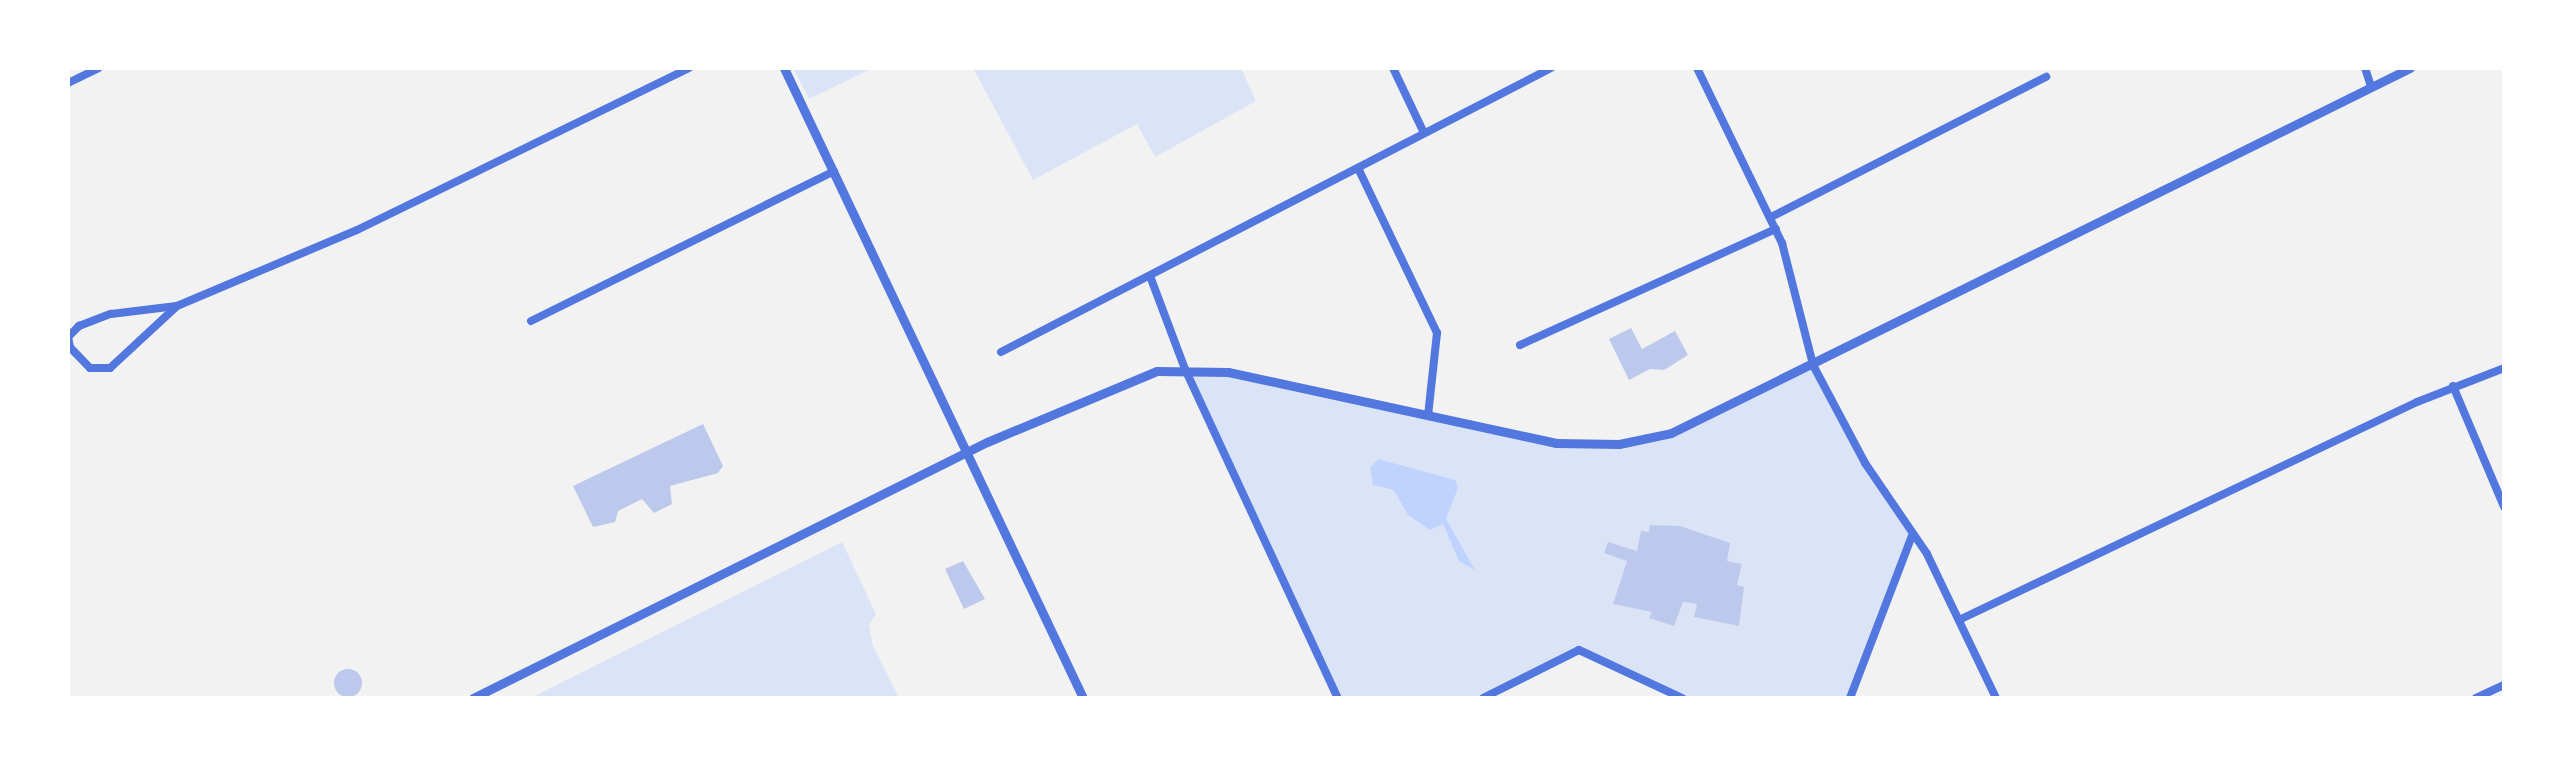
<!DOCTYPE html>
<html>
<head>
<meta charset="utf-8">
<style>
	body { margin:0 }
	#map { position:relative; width:2572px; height:766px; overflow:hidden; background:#f2f2f2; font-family:Spectral,serif }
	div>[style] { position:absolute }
	.green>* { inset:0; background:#dbe4f7 }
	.water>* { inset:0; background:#bfd3fe }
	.building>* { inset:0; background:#bdc9ec }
	.round { border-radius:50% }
	.minor>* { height:8px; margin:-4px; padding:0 4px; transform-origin:4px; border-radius:4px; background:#5277de }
	.tertiary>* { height:9px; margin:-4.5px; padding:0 4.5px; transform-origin:4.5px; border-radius:4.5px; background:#5277de }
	span { translate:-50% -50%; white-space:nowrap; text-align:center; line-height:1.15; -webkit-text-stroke:9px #fff; paint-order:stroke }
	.frame { position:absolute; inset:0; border:70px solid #fff; pointer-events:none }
</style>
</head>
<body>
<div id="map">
	<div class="green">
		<div style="clip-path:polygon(793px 68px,873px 68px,809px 99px)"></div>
		<div style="clip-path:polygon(973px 68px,1241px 68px,1256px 101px,1155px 157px,1137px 124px,1033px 180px)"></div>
		<div style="clip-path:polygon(1813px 365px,1912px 536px,1850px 698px,1682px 698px,1584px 651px,1484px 698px,1338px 698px,1185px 369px,1556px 443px,1655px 438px)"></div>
		<div style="clip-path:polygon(842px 542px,876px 614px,869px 625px,873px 646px,899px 698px,531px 698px)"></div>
	</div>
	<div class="water">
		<div style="clip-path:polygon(1378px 459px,1455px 480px,1458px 488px,1446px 519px,1475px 570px,1459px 561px,1443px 524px,1430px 530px,1408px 515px,1394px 490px,1373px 485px,1370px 468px)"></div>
	</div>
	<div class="building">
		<div style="clip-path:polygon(1631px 328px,1642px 349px,1675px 331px,1688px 355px,1664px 370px,1650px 369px,1629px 380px,1609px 339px)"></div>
		<div style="clip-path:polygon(703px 424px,723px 466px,718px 473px,670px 486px,672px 504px,654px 513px,642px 499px,618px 511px,615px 522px,593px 527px,573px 486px)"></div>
		<div style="clip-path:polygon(1650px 525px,1680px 526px,1730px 543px,1727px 561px,1742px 564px,1737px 585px,1744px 587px,1739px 626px,1694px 617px,1697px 604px,1683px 602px,1674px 626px,1649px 618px,1652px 612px,1613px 604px,1627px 561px,1604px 553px,1608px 542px,1637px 551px,1641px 531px,1649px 532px)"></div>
		<div style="clip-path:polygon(963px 561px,985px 599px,964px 609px,945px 569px)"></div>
		<div class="round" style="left:334px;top:669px;width:28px;height:28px"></div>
	</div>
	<div class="minor">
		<div style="left:1393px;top:68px;width:72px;rotate:64.5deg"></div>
		<div style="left:1697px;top:68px;width:195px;rotate:64.1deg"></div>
		<div style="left:1782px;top:243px;width:126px;rotate:75.7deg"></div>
		<div style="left:1813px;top:365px;width:111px;rotate:62deg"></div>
		<div style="left:1865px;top:463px;width:110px;rotate:55.7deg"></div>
		<div style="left:1927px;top:554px;width:160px;rotate:64.4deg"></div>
		<div style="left:2365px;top:68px;width:20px;rotate:72deg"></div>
		<div style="left:68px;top:83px;width:34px;rotate:-26deg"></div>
		<div style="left:1358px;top:168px;width:183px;rotate:64.4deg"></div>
		<div style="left:1437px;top:333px;width:83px;rotate:96.2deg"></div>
		<div style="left:1771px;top:217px;width:309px;rotate:-27deg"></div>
		<div style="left:1150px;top:276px;width:99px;rotate:69.4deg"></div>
		<div style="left:1185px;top:369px;width:363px;rotate:65.1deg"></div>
		<div style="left:177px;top:306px;width:91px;rotate:137.2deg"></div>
		<div style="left:110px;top:368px;width:20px;rotate:180deg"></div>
		<div style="left:90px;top:368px;width:29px;rotate:-134deg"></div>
		<div style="left:70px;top:347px;width:10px;rotate:-101deg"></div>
		<div style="left:68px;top:337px;width:16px;rotate:-45deg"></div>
		<div style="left:79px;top:326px;width:34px;rotate:-21deg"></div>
		<div style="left:111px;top:314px;width:66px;rotate:-6.9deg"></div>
		<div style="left:177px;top:306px;width:195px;rotate:-22.9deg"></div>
		<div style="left:357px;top:230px;width:369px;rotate:-26deg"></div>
		<div style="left:531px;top:321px;width:338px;rotate:-26.3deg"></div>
		<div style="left:1520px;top:345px;width:281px;rotate:-24.4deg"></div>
		<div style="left:1001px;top:352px;width:619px;rotate:-27.31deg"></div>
		<div style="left:2453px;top:386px;width:131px;rotate:67.1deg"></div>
		<div style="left:1961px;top:619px;width:505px;rotate:-25.45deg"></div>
		<div style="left:2417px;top:402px;width:93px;rotate:-21.3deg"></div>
		<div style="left:1483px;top:698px;width:107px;rotate:-26.6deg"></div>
		<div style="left:1579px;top:650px;width:114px;rotate:25deg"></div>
		<div style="left:1850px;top:698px;width:173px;rotate:-69.1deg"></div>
		<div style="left:2476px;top:698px;width:31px;rotate:-25deg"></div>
	</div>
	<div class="tertiary">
		<div style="left:784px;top:68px;width:697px;rotate:64.61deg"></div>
		<div style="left:473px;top:698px;width:574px;rotate:-26.48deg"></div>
		<div style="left:987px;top:442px;width:184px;rotate:-22.7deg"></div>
		<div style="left:1157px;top:371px;width:71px;rotate:0.8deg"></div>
		<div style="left:1228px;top:372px;width:336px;rotate:12.2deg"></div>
		<div style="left:1556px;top:443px;width:63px;rotate:0.9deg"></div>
		<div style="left:1619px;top:444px;width:53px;rotate:-11.9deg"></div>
		<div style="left:1671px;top:433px;width:824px;rotate:-26.29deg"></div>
	</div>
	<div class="frame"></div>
</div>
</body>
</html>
